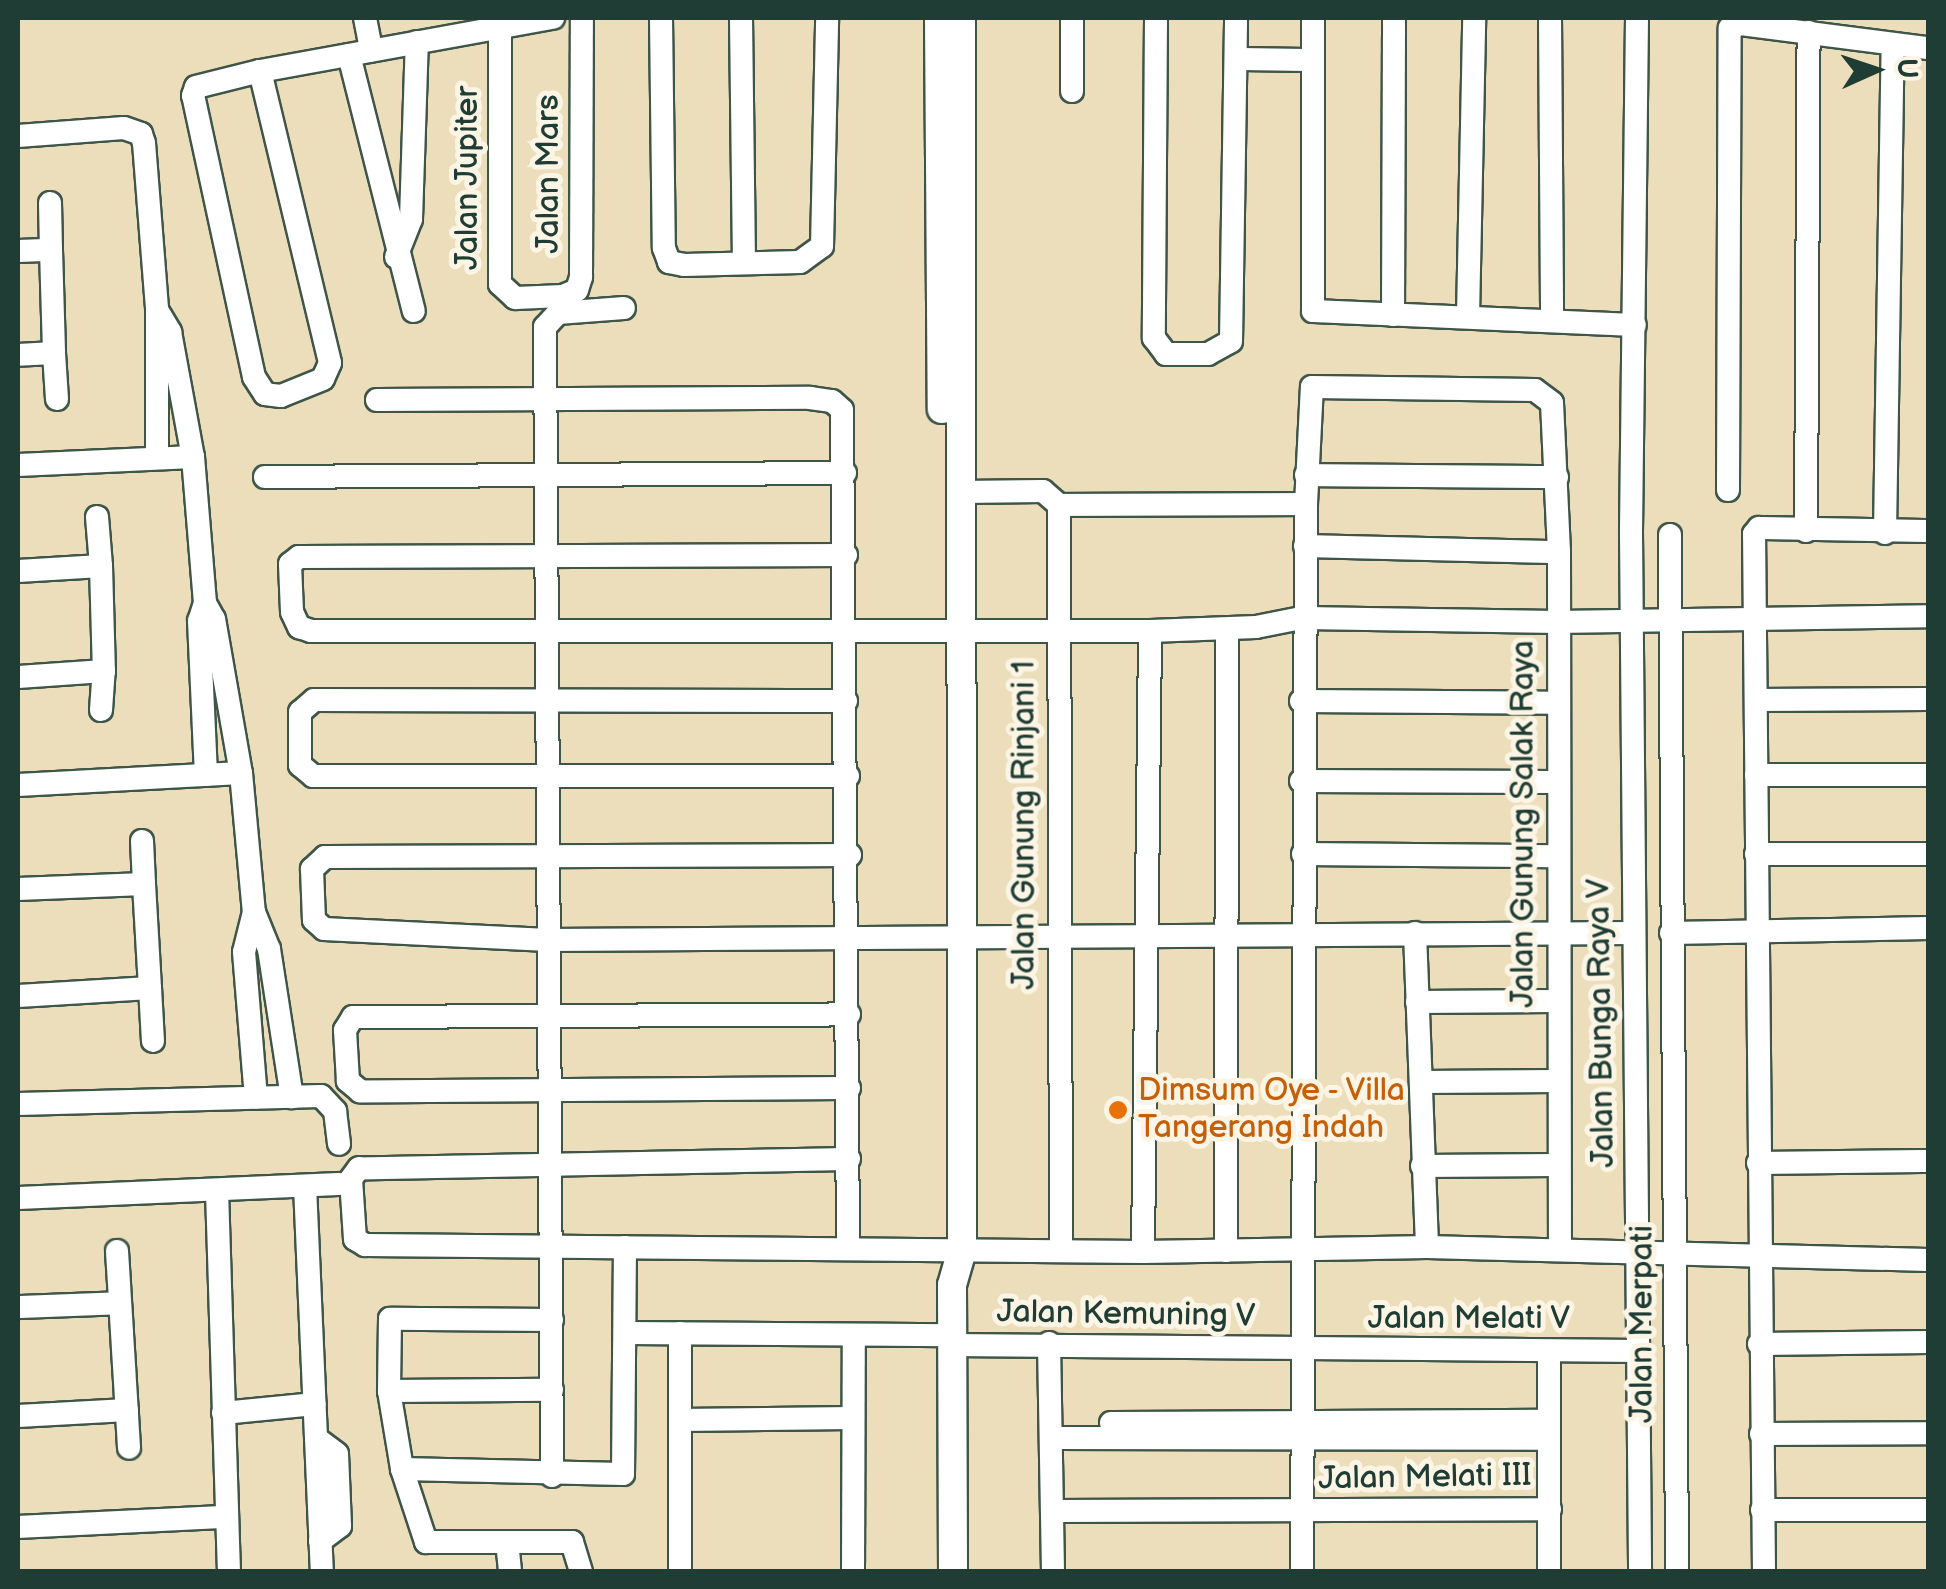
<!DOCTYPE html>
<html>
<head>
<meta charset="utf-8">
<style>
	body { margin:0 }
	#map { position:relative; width:1946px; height:1589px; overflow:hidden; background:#ecdebb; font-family:"Balsamiq Sans",sans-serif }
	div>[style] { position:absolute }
	.roads { filter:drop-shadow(2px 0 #3e5548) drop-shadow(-2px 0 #3e5548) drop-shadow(0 2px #3e5548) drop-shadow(0 -2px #3e5548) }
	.minor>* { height:22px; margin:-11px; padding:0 11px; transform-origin:11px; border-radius:11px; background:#fff }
	.major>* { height:28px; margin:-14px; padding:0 14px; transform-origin:14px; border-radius:14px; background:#fff }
	.dots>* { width:28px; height:28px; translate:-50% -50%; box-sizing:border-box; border:5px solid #fcf5e5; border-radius:50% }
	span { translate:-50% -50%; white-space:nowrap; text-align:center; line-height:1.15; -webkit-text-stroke:10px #fcf5e5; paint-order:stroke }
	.street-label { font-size:32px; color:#1f3d34 }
	.food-label { font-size:32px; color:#c56008 }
	.left { translate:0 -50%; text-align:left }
	.frame { position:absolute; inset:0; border:20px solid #1f3d34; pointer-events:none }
	.north { position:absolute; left:1826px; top:20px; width:100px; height:100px; -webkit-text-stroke:8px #fcf5e5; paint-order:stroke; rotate:87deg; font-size:28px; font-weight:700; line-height:40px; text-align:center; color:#1f3d34 }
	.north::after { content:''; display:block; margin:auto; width:35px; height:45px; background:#1f3d34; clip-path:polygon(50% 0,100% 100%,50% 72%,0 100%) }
</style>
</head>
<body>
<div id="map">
	<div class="roads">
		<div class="minor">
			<div style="left:365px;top:18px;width:33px;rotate:79deg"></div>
			<div style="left:661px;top:18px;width:230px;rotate:89.3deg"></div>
			<div style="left:664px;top:248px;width:15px;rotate:70deg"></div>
			<div style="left:669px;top:262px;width:15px;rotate:11deg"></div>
			<div style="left:684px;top:265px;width:116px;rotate:-1.5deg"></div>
			<div style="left:800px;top:262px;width:27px;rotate:-36deg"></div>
			<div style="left:822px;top:246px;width:228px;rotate:-88.7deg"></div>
			<div style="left:741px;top:18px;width:245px;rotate:89.3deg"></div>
			<div style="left:1156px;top:18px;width:320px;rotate:90.4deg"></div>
			<div style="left:1154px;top:338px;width:20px;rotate:53deg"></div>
			<div style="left:1166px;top:354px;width:42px"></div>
			<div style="left:1208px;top:354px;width:26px;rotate:-29deg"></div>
			<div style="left:1231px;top:341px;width:323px;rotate:-89.1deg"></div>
			<div style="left:1313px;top:18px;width:293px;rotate:90deg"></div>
			<div style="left:1313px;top:311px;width:322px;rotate:2.5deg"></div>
			<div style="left:1550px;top:18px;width:302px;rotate:89.6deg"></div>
			<div style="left:1637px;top:18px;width:515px;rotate:90.67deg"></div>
			<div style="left:1631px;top:533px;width:1039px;rotate:89.5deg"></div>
			<div style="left:500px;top:26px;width:258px;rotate:90deg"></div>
			<div style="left:500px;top:284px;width:21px;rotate:43deg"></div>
			<div style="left:515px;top:298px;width:48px;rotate:-2.4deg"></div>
			<div style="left:563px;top:296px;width:15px;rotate:-23deg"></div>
			<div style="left:577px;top:290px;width:14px;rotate:-73deg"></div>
			<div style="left:581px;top:277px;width:259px;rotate:-89.8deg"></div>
			<div style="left:349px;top:55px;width:264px;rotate:75.8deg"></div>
			<div style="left:1236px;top:59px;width:76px;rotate:0.8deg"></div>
			<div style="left:260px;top:71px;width:300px;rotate:76.5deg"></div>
			<div style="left:330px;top:363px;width:17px;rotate:114deg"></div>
			<div style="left:323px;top:379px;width:45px;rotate:158deg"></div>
			<div style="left:281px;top:396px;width:16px;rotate:-173deg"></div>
			<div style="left:265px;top:394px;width:20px;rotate:-123deg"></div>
			<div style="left:254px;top:377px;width:288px;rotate:-102.2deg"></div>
			<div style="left:193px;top:96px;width:9px;rotate:-72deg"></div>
			<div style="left:196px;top:87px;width:66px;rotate:-14deg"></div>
			<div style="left:260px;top:71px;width:298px;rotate:-10.3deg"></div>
			<div style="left:1072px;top:91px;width:73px;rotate:-90deg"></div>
			<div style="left:18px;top:136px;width:106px;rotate:-4.3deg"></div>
			<div style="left:124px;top:128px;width:18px;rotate:19deg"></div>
			<div style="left:141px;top:134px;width:9px;rotate:72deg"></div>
			<div style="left:144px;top:143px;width:168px;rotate:85.5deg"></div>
			<div style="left:157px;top:310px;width:26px;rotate:59deg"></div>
			<div style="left:170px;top:332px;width:127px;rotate:79.6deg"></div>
			<div style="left:193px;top:457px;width:146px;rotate:85.3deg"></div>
			<div style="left:205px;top:603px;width:18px;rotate:61deg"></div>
			<div style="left:214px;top:619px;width:156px;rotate:80.1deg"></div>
			<div style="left:241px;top:773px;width:140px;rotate:84.7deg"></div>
			<div style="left:254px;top:912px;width:40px;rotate:68deg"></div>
			<div style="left:269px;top:949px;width:150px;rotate:81.2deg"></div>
			<div style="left:50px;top:203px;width:47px;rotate:88.8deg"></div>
			<div style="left:18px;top:251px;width:33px;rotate:-2deg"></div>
			<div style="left:51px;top:250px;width:103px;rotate:88.3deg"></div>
			<div style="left:54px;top:353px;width:36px;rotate:177deg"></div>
			<div style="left:396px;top:257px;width:41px;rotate:-68.5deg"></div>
			<div style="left:411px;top:219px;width:177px;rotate:-88.1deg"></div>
			<div style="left:157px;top:310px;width:148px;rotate:90deg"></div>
			<div style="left:1393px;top:315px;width:297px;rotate:-89.8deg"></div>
			<div style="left:1468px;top:316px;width:298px;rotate:-88.8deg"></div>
			<div style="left:54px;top:353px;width:46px;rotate:86.3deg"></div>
			<div style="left:377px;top:400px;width:433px;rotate:-0.3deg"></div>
			<div style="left:810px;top:398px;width:22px;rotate:8deg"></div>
			<div style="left:832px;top:401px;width:13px;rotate:42deg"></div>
			<div style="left:842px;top:410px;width:837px;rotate:89.59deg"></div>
			<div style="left:18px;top:465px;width:175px;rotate:-2.6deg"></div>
			<div style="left:1306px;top:475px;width:251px;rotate:0.5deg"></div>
			<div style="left:265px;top:477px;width:580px;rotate:-0.4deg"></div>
			<div style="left:1728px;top:490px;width:462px;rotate:-89.8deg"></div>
			<div style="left:1730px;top:28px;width:11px;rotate:-22deg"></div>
			<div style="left:1740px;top:24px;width:190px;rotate:7.3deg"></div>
			<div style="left:960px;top:492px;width:83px;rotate:-0.7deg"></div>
			<div style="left:1043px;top:491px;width:21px;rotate:41deg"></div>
			<div style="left:1059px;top:505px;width:746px;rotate:89.85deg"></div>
			<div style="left:1306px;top:504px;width:117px;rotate:-87.1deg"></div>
			<div style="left:1312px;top:387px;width:223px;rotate:0.8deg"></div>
			<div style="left:1535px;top:390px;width:21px;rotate:37deg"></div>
			<div style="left:1552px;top:403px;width:149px;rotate:87.3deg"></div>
			<div style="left:1559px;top:552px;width:698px;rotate:89.92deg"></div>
			<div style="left:1059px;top:505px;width:247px;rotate:-0.2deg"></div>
			<div style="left:1306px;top:504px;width:1068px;rotate:90.21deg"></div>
			<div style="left:97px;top:517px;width:49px;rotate:85.3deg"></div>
			<div style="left:1806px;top:531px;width:499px;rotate:-89.7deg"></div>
			<div style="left:1885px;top:533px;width:489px;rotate:-89.1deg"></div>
			<div style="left:1670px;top:535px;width:1037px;rotate:89.61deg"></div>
			<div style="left:1305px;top:546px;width:254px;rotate:1.4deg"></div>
			<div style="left:846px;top:555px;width:547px;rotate:179.79deg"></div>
			<div style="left:299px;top:557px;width:11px;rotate:142deg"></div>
			<div style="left:290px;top:564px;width:48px;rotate:87.6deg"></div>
			<div style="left:292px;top:612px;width:17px;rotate:65deg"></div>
			<div style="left:299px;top:627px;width:13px;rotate:18deg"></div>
			<div style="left:311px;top:631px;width:839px"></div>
			<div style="left:1150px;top:631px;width:106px;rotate:-2.2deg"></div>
			<div style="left:1256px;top:627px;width:46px;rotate:-11.3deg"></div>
			<div style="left:1301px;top:618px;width:256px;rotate:0.9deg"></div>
			<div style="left:1557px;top:622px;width:371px;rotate:-0.9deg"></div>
			<div style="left:18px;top:571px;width:83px;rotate:-3.4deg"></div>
			<div style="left:101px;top:566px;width:105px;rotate:88.4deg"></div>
			<div style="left:104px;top:671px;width:86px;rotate:176deg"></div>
			<div style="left:205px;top:603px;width:19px;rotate:108deg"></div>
			<div style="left:199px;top:621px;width:154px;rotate:87.4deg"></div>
			<div style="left:1756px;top:700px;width:172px;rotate:-0.3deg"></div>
			<div style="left:846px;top:701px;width:532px;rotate:-179.89deg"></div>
			<div style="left:314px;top:700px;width:18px;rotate:139deg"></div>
			<div style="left:300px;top:712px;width:53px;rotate:90deg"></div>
			<div style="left:300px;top:765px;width:17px;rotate:40deg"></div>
			<div style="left:313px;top:776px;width:535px"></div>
			<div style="left:1301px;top:701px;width:255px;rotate:0.4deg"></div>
			<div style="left:101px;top:710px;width:39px;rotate:-86deg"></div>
			<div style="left:1756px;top:775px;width:172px"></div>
			<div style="left:1301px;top:781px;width:254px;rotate:0.2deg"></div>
			<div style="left:18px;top:785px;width:223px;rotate:-3.1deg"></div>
			<div style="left:142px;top:841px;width:43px;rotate:87.3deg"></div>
			<div style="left:1303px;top:854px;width:253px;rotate:0.5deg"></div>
			<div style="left:1756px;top:854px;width:172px"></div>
			<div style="left:850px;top:855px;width:525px;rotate:179.78deg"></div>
			<div style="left:325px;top:857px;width:18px;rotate:137deg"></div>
			<div style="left:312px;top:869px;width:51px;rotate:87.8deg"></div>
			<div style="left:314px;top:920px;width:13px;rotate:42deg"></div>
			<div style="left:324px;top:929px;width:224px;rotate:2.8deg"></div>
			<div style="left:548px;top:940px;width:1084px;rotate:-0.37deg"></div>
			<div style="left:18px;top:889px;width:126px;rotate:-2.3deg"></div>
			<div style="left:144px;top:884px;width:104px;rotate:86.7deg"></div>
			<div style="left:150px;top:988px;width:132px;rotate:176.5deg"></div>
			<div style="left:254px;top:912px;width:41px;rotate:104deg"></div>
			<div style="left:244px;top:952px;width:146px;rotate:85.3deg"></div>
			<div style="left:1415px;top:933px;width:314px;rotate:87.8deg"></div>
			<div style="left:1671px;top:933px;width:257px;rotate:-1.1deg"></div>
			<div style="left:150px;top:988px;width:53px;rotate:86.8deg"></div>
			<div style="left:1417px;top:1002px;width:137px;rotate:-0.4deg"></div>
			<div style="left:1421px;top:1082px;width:135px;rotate:-0.4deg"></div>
			<div style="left:849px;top:1088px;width:489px;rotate:179.6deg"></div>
			<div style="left:360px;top:1091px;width:16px;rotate:-140deg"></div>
			<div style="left:348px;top:1081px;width:51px;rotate:-93.4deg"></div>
			<div style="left:345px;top:1030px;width:15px;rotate:-58deg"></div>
			<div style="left:353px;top:1017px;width:496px;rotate:-0.3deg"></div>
			<div style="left:18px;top:1104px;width:303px;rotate:-1.5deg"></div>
			<div style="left:321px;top:1096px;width:21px;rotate:47deg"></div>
			<div style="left:335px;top:1111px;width:33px;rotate:83deg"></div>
			<div style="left:849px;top:1159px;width:490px;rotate:178.9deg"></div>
			<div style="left:359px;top:1168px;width:14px;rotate:126deg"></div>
			<div style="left:351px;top:1179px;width:60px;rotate:86.2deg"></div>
			<div style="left:355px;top:1239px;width:12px;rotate:31deg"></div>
			<div style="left:365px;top:1245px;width:778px;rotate:0.52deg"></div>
			<div style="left:1143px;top:1252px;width:284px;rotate:-1deg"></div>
			<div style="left:1427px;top:1247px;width:501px;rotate:1.49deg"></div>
			<div style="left:1758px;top:1163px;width:170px;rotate:-0.7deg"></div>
			<div style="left:1422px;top:1166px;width:134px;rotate:-0.4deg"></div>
			<div style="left:305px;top:1186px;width:386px;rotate:87.5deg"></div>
			<div style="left:217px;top:1191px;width:381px;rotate:88.2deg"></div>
			<div style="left:18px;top:1198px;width:321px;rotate:-2.5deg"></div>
			<div style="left:117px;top:1251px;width:197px;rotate:86.5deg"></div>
			<div style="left:1226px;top:1251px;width:622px;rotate:-89.91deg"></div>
			<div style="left:1143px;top:1252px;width:621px;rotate:-89.35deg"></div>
			<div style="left:18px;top:1307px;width:102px;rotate:-2.2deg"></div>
			<div style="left:552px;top:1320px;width:162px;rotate:-179.6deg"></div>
			<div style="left:390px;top:1319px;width:72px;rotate:90.8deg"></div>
			<div style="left:389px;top:1391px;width:79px;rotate:80.5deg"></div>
			<div style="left:402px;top:1469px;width:77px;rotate:71.8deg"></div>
			<div style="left:426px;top:1542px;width:146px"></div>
			<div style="left:572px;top:1542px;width:31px;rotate:73deg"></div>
			<div style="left:626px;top:1333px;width:325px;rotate:0.4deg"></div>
			<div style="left:1049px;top:1343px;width:229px;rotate:89deg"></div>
			<div style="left:1759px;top:1344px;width:169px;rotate:-0.7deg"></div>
			<div style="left:951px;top:1345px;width:688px;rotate:0.5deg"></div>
			<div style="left:1549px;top:1351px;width:221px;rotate:90deg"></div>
			<div style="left:389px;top:1391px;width:163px;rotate:-0.4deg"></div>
			<div style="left:223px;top:1413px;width:92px;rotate:-5.6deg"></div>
			<div style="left:18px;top:1416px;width:109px;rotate:-3.2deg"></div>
			<div style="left:680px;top:1420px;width:172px;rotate:-0.7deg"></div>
			<div style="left:1111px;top:1423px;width:438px;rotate:-0.3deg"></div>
			<div style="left:1761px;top:1434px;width:167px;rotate:-0.3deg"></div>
			<div style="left:316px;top:1438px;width:26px;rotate:37deg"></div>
			<div style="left:337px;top:1454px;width:72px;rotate:87.6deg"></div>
			<div style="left:340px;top:1526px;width:25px;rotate:143deg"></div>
			<div style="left:1052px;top:1438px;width:497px;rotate:0.1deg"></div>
			<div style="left:402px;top:1469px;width:221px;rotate:1.3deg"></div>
			<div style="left:623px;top:1474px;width:227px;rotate:-89.5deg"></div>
			<div style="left:552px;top:1476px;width:1149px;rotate:-90.35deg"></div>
			<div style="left:545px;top:327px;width:19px;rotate:-47deg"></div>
			<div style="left:558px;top:313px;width:66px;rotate:-4.3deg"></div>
			<div style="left:1762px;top:1510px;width:166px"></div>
			<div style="left:1054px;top:1511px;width:496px;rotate:-0.2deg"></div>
			<div style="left:18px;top:1527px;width:208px;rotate:-2.8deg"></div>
			<div style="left:507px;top:1542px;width:30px;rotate:84deg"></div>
			<div style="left:680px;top:1572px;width:239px;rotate:-90deg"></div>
			<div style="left:853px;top:1572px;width:237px;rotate:-89.8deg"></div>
			<div style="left:1764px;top:1572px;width:1038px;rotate:-90.55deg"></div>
			<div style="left:1754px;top:534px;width:8px;rotate:-50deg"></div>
			<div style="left:1759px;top:528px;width:169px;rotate:1deg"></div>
		</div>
		<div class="major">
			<div style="left:939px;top:18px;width:391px;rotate:89.6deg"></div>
			<div style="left:953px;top:1572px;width:287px;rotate:-90.2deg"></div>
			<div style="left:952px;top:1285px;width:37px;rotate:-74deg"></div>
			<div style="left:962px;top:1249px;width:1231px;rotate:-90.05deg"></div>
		</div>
	</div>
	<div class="dots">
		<div style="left:1118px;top:1110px;background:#e8710a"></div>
	</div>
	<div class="street-label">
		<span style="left:549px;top:174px;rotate:-90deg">Jalan Mars</span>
		<span style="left:468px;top:178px;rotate:-90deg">Jalan Jupiter</span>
		<span style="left:1524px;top:824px;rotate:-90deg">Jalan Gunung Salak Raya</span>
		<span style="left:1025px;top:825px;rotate:-90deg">Jalan Gunung Rinjani 1</span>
		<span style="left:1602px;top:1023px;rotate:-91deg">Jalan Bunga Raya V</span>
		<span style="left:1126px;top:1315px;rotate:1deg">Jalan Kemuning V</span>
		<span style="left:1469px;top:1319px">Jalan Melati V</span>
		<span style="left:1643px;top:1324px;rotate:-90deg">Jalan Merpati</span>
		<span style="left:1425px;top:1478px;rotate:-1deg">Jalan Melati III</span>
	</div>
	<div class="food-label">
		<span class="left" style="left:1138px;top:1110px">Dimsum Oye - Villa<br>Tangerang Indah</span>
	</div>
	<div class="frame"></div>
	<div class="north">U</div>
</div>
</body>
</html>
